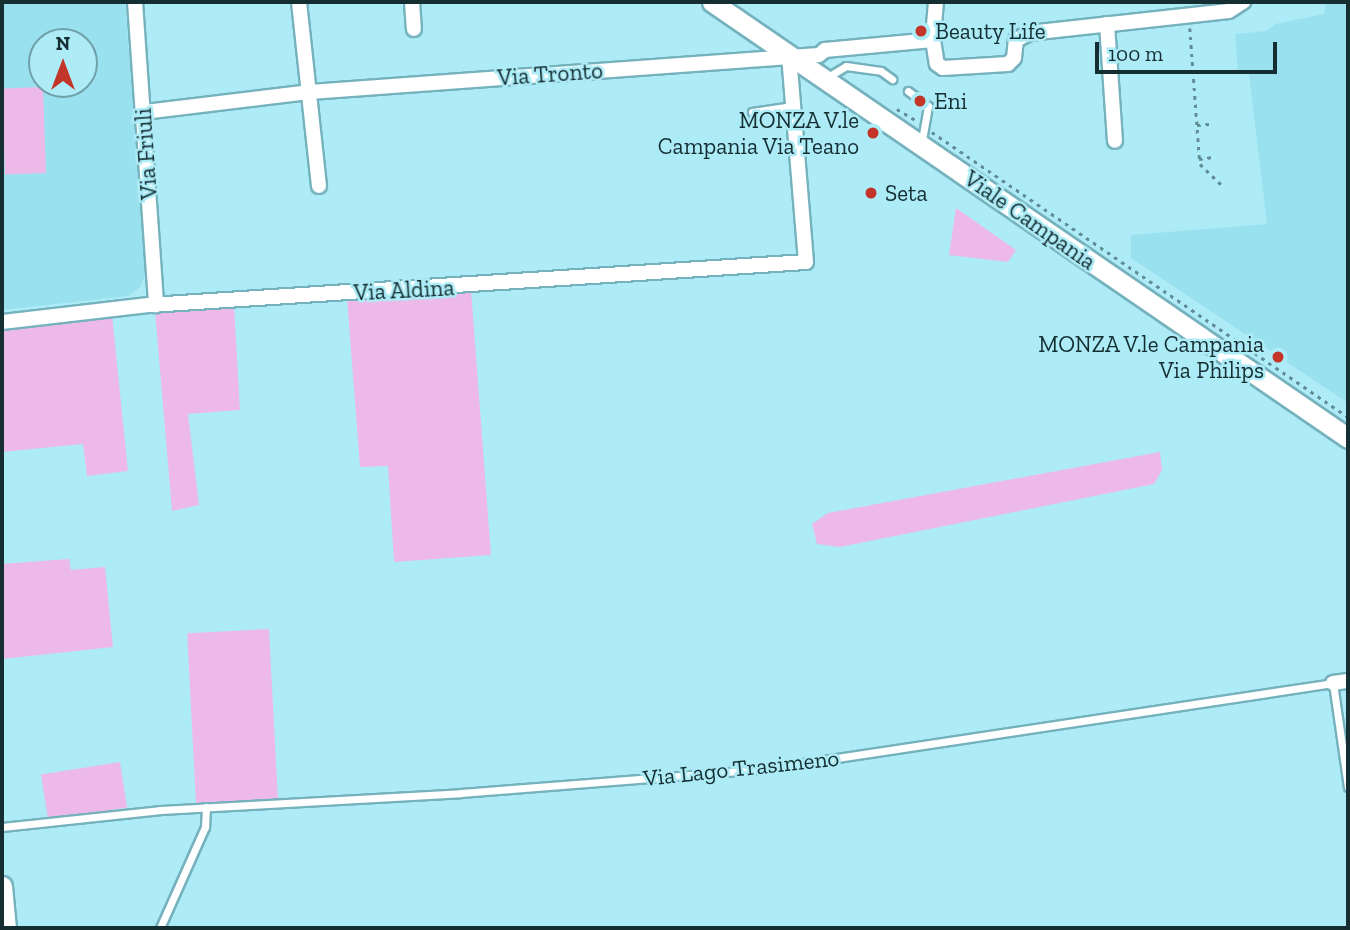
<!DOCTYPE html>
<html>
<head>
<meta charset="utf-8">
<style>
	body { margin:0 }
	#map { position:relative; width:1350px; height:930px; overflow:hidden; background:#adecf7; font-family:"Zilla Slab",serif }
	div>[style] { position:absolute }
	.built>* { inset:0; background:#99e1ee }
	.green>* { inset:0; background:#edb9e8; transform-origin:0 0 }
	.path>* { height:2.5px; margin-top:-1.25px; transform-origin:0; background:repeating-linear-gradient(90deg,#618d95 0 3.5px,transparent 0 8.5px) }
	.roads { filter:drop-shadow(2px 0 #75b2bd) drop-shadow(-2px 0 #75b2bd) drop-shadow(0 2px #75b2bd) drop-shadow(0 -2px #75b2bd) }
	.lane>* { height:7px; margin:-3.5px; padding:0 3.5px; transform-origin:3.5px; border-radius:3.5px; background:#fff }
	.street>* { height:14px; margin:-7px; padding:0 7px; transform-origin:7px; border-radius:7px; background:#fff }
	.secondary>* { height:19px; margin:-9.5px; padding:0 9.5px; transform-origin:9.5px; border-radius:9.5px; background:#fff }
	.dots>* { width:19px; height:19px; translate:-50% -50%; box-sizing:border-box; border:4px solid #adecf7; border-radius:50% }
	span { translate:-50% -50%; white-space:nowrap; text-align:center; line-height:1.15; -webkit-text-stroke:5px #adecf7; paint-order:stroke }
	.poi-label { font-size:23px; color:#142e32 }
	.left { translate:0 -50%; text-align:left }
	.right { translate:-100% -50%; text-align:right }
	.street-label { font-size:23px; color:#142e32 }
	.frame { position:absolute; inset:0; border:4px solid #142e32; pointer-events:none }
	.north { position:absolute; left:28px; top:28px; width:70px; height:70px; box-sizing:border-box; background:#adecf7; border:2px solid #70a0a8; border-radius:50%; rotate:0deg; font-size:19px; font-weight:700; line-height:28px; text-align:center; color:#142e32 }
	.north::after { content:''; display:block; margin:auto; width:24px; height:32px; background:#c23528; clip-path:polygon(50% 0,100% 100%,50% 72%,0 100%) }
	.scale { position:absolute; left:1095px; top:42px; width:182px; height:32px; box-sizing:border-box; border:4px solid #142e32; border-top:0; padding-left:9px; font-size:21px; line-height:24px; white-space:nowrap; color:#142e32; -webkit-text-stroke:5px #adecf7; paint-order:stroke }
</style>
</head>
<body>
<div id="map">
	<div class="built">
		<div style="clip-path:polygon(evenodd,2px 2px,125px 2px,146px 274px,140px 287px,128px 296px,2px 310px,2px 2px,42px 42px,84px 42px,84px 84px,42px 84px,42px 42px)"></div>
		<div style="clip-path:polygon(1348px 2px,1348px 403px,1131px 258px,1131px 235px,1267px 224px,1249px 74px,1238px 73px,1235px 34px,1266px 31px,1275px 24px,1324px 14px,1326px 3px)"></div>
	</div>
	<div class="green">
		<div style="left:43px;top:87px;width:86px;height:41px;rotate:88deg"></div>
		<div style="clip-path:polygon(956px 208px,1016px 250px,1008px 262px,949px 255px)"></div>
		<div style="clip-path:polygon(471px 290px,491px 555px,394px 562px,388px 466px,360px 467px,347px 298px)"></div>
		<div style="clip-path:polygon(234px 306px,240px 410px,188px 414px,199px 505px,172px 511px,155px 311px)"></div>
		<div style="clip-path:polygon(112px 315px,128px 471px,87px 476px,83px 444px,2px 452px,2px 326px)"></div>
		<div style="clip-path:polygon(1160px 452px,1162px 470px,1154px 484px,840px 547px,817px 544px,812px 524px,828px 513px)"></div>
		<div style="clip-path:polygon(69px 559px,71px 570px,105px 567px,113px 647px,2px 659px,2px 564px)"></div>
		<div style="left:269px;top:629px;width:171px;height:82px;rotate:87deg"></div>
		<div style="left:120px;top:762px;width:46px;height:80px;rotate:81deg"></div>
	</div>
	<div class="path">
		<div style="left:1190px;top:28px;width:136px;rotate:85.8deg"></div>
		<div style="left:1200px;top:164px;width:32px;rotate:44deg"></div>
		<div style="left:897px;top:109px;width:21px;rotate:31deg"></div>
		<div style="left:1197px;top:125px;width:13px;rotate:-4deg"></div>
		<div style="left:932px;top:132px;width:504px;rotate:34.41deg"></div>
		<div style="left:1199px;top:159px;width:14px;rotate:-8deg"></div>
	</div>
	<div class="roads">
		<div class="lane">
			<div style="left:826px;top:78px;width:23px;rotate:-31deg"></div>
			<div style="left:846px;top:66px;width:35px;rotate:8deg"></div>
			<div style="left:881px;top:71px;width:14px;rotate:36deg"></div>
			<div style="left:908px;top:91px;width:25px;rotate:37deg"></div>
			<div style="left:928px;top:106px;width:39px;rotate:100deg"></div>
			<div style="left:752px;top:112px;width:41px;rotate:-8.3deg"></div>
			<div style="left:2px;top:827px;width:160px;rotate:-6.1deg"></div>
			<div style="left:161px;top:810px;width:300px;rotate:-3.2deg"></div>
			<div style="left:461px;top:793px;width:304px;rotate:-4.5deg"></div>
			<div style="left:764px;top:769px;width:575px;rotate:-8.59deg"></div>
			<div style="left:1333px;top:683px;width:105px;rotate:81.8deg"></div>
			<div style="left:160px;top:928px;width:111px;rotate:-66deg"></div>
			<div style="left:205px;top:827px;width:20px;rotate:-87deg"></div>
		</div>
		<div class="street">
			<div style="left:135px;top:2px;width:304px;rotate:86deg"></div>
			<div style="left:299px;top:2px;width:185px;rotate:83.8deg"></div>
			<div style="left:412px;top:2px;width:27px;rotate:86deg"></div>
			<div style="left:936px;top:2px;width:38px;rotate:95deg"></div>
			<div style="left:933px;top:40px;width:24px;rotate:81deg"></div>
			<div style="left:937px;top:64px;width:7px;rotate:34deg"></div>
			<div style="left:943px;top:68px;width:65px;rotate:-3.5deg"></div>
			<div style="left:1008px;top:64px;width:8px;rotate:-45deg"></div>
			<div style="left:1014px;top:58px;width:18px;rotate:-84deg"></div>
			<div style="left:1016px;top:40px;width:15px;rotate:-28deg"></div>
			<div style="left:1029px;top:33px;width:201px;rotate:-6.3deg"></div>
			<div style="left:1229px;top:11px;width:17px;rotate:-33deg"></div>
			<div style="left:1107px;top:24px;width:117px;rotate:86.1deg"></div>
			<div style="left:144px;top:112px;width:167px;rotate:-6.9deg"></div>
			<div style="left:310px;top:92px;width:510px;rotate:-4.16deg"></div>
			<div style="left:819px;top:55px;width:8px;rotate:-40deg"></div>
			<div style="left:825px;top:50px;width:108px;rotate:-5.3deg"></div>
			<div style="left:2px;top:322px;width:149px;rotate:-6.6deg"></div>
			<div style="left:150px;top:305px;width:657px;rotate:-3.75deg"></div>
			<div style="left:806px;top:262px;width:208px;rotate:-94.7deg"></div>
			<div style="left:1333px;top:683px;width:15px;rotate:-8deg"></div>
		</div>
		<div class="secondary">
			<div style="left:712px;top:2px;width:771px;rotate:34.43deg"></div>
			<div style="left:2px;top:886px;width:42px;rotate:84.6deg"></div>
		</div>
	</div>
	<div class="dots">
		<div style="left:921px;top:31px;background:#c23528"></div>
		<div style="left:920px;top:101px;background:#c23528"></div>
		<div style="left:873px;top:133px;background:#c23528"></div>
		<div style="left:871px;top:193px;background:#c23528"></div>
		<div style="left:1278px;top:357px;background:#c23528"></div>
	</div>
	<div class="poi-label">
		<span class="left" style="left:935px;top:31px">Beauty Life</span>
		<span class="left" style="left:934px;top:101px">Eni</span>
		<span class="right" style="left:859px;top:133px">MONZA V.le<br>Campania Via Teano</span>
		<span class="left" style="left:885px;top:193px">Seta</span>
		<span class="right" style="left:1264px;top:357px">MONZA V.le Campania<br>Via Philips</span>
	</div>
	<div class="street-label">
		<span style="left:550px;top:74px;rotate:-4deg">Via Tronto</span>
		<span style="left:146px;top:154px;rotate:-94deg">Via Friuli</span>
		<span style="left:1030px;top:220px;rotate:35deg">Viale Campania</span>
		<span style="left:404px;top:290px;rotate:-3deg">Via Aldina</span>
		<span style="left:741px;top:768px;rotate:-6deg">Via Lago Trasimeno</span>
	</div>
	<div class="frame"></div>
	<div class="north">N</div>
	<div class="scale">100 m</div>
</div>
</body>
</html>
